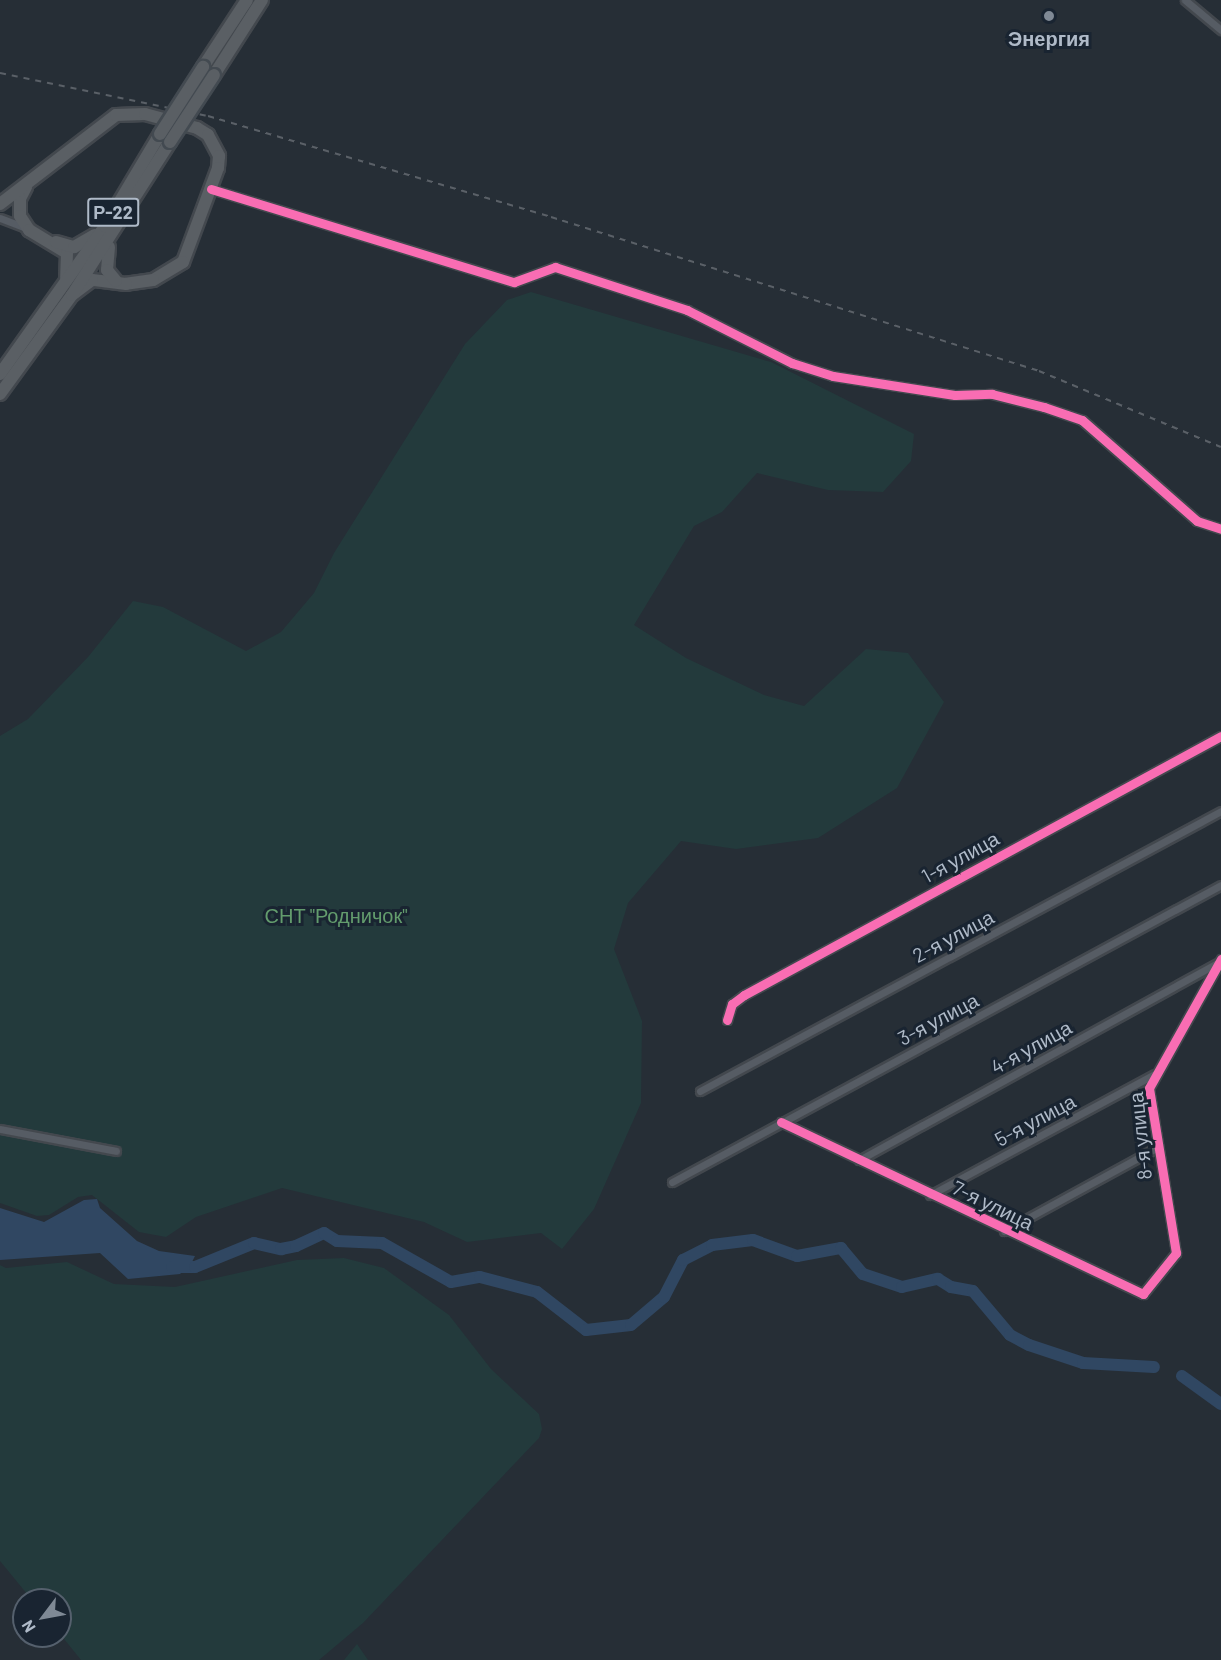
<!DOCTYPE html>
<html>
<head>
<meta charset="utf-8">
<style>
	body { margin:0 }
	#map { position:relative; width:1221px; height:1660px; overflow:hidden; background:#262e36; font-family:Barlow,sans-serif }
	div>[style] { position:absolute }
	.green>* { inset:0; background:#233a3c }
	.water>* { inset:0; background:#304762 }
	.river>* { height:12px; margin:-6px; padding:0 6px; transform-origin:6px; border-radius:6px; background:#304762 }
	.roads { filter:drop-shadow(2px 0 #43484e) drop-shadow(-2px 0 #43484e) drop-shadow(0 2px #43484e) drop-shadow(0 -2px #43484e) }
	.minor>* { height:7px; margin:-3.5px; padding:0 3.5px; transform-origin:3.5px; border-radius:3.5px; background:#565c64 }
	.trunk>* { height:12px; margin:-6px; padding:0 6px; transform-origin:6px; border-radius:6px; background:#5a5f64 }
	.rail>* { height:2px; margin-top:-1px; transform-origin:0; background:repeating-linear-gradient(90deg,#5a6067 0 6px,transparent 0 12px) }
	.bridges { filter:drop-shadow(2px 0 #434a51) drop-shadow(-2px 0 #434a51) drop-shadow(0 2px #434a51) drop-shadow(0 -2px #434a51) }
	.trunk-bridge>* { height:12px; margin:-6px; padding:0 6px; transform-origin:6px; border-radius:6px; background:#5a5f64 }
	.cycleway>* { height:9px; margin:-4.5px; padding:0 4.5px; transform-origin:4.5px; border-radius:4.5px; background:#f96db3 }
	.dots>* { width:16px; height:16px; translate:-50% -50%; box-sizing:border-box; border:3px solid #192431; border-radius:50% }
	span { translate:-50% -50%; white-space:nowrap; text-align:center; line-height:1.15; -webkit-text-stroke:6px #192431; paint-order:stroke }
	.shield-label span { padding:2px 4px; background:#192431; border:2px solid; border-radius:4px; -webkit-text-stroke-width:0 }
	.shield-label { font-size:18px; color:#afbac8; font-weight:700 }
	.poi-label { font-size:20px; color:#afbac8; font-weight:700 }
	.street-label { font-size:20px; color:#afbac8 }
	.park-label { font-size:20px; color:#639c6d }
	.north { position:absolute; left:12px; top:1588px; width:60px; height:60px; box-sizing:border-box; background:#192431; border:2px solid #55606d; border-radius:50%; rotate:238deg; font-size:16px; font-weight:700; line-height:24px; text-align:center; color:#afbac8 }
	.north::after { content:''; display:block; margin:auto; width:21px; height:27px; background:#7f8995; clip-path:polygon(50% 0,100% 100%,50% 72%,0 100%) }
</style>
</head>
<body>
<div id="map">
	<div class="green">
		<div style="clip-path:polygon(531px 292px,771px 362px,914px 434px,911px 461px,883px 492px,828px 490px,757px 473px,722px 512px,694px 526px,634px 625px,686px 658px,764px 695px,804px 706px,866px 649px,908px 653px,944px 702px,897px 788px,818px 838px,736px 849px,681px 841px,628px 903px,614px 949px,642px 1021px,641px 1103px,594px 1209px,562px 1249px,541px 1233px,467px 1242px,424px 1222px,282px 1188px,196px 1217px,166px 1237px,139px 1232px,92px 1195px,78px 1197px,49px 1215px,37px 1216px,0 1203px,0 736px,28px 719px,88px 657px,133px 601px,163px 607px,246px 651px,281px 632px,314px 593px,334px 553px,465px 344px,507px 300px)"></div>
		<div style="clip-path:polygon(344px 1258px,384px 1268px,449px 1315px,491px 1369px,539px 1414px,542px 1429px,539px 1438px,363px 1623px,319px 1660px,81px 1660px,60px 1634px,60px 1600px,32px 1600px,0 1561px,0 1265px,6px 1268px,67px 1262px,114px 1284px,175px 1287px,297px 1260px)"></div>
		<div style="clip-path:polygon(357px 1644px,368px 1660px,344px 1660px)"></div>
	</div>
	<div class="water">
		<div style="clip-path:polygon(97px 1199px,100px 1208px,137px 1241px,159px 1251px,195px 1256px,191px 1264px,180px 1274px,128px 1279px,100px 1253px,0 1260px,0 1208px,44px 1222px,84px 1200px)"></div>
	</div>
	<div class="river">
		<div style="left:172px;top:1267px;width:23px"></div>
		<div style="left:195px;top:1267px;width:64px;rotate:-22.1deg"></div>
		<div style="left:254px;top:1243px;width:28px;rotate:13deg"></div>
		<div style="left:281px;top:1249px;width:15px;rotate:-11deg"></div>
		<div style="left:296px;top:1246px;width:31px;rotate:-25deg"></div>
		<div style="left:324px;top:1233px;width:15px;rotate:32deg"></div>
		<div style="left:337px;top:1241px;width:45px;rotate:2.5deg"></div>
		<div style="left:382px;top:1243px;width:79px;rotate:29.5deg"></div>
		<div style="left:451px;top:1282px;width:29px;rotate:-10deg"></div>
		<div style="left:480px;top:1277px;width:59px;rotate:14.7deg"></div>
		<div style="left:537px;top:1292px;width:62px;rotate:37.8deg"></div>
		<div style="left:586px;top:1330px;width:45px;rotate:-6.3deg"></div>
		<div style="left:631px;top:1325px;width:43px;rotate:-40.3deg"></div>
		<div style="left:664px;top:1297px;width:42px;rotate:-62.8deg"></div>
		<div style="left:683px;top:1260px;width:33px;rotate:-27deg"></div>
		<div style="left:712px;top:1245px;width:41px;rotate:-7deg"></div>
		<div style="left:753px;top:1240px;width:47px;rotate:20deg"></div>
		<div style="left:797px;top:1256px;width:45px;rotate:-10.3deg"></div>
		<div style="left:841px;top:1248px;width:34px;rotate:50deg"></div>
		<div style="left:863px;top:1274px;width:41px;rotate:18.4deg"></div>
		<div style="left:902px;top:1287px;width:37px;rotate:-13deg"></div>
		<div style="left:938px;top:1279px;width:15px;rotate:32deg"></div>
		<div style="left:951px;top:1287px;width:22px;rotate:10deg"></div>
		<div style="left:973px;top:1291px;width:57px;rotate:49.9deg"></div>
		<div style="left:1010px;top:1335px;width:21px;rotate:28deg"></div>
		<div style="left:1029px;top:1345px;width:57px;rotate:18.4deg"></div>
		<div style="left:1083px;top:1363px;width:71px;rotate:3.2deg"></div>
		<div style="left:1182px;top:1376px;width:48px;rotate:35.7deg"></div>
	</div>
	<div class="roads">
		<div class="minor">
			<div style="left:1185px;top:0;width:47px;rotate:39.8deg"></div>
			<div style="left:211px;top:189px;width:317px;rotate:17.1deg"></div>
			<div style="left:514px;top:282px;width:44px;rotate:-20.1deg"></div>
			<div style="left:555px;top:267px;width:139px;rotate:18deg"></div>
			<div style="left:687px;top:310px;width:118px;rotate:26.8deg"></div>
			<div style="left:792px;top:363px;width:43px;rotate:17.6deg"></div>
			<div style="left:833px;top:376px;width:123px;rotate:8.9deg"></div>
			<div style="left:955px;top:395px;width:37px;rotate:-2deg"></div>
			<div style="left:992px;top:394px;width:54px;rotate:14deg"></div>
			<div style="left:1044px;top:407px;width:40px;rotate:18.9deg"></div>
			<div style="left:1082px;top:420px;width:153px;rotate:41.3deg"></div>
			<div style="left:1197px;top:521px;width:25px;rotate:18deg"></div>
			<div style="left:0;top:218px;width:28px;rotate:21deg"></div>
			<div style="left:727px;top:1020px;width:17px;rotate:-73deg"></div>
			<div style="left:732px;top:1004px;width:15px;rotate:-37deg"></div>
			<div style="left:744px;top:995px;width:543px;rotate:-28.5deg"></div>
			<div style="left:700px;top:1091px;width:591px;rotate:-28.25deg"></div>
			<div style="left:781px;top:1122px;width:401px;rotate:25.4deg"></div>
			<div style="left:1143px;top:1294px;width:53px;rotate:-51.2deg"></div>
			<div style="left:1176px;top:1253px;width:167px;rotate:-99.3deg"></div>
			<div style="left:1149px;top:1088px;width:148px;rotate:-60.8deg"></div>
			<div style="left:0;top:1129px;width:118px;rotate:10.7deg"></div>
			<div style="left:859px;top:1160px;width:411px;rotate:-28.8deg"></div>
			<div style="left:672px;top:1182px;width:624px;rotate:-28.41deg"></div>
			<div style="left:930px;top:1195px;width:255px;rotate:-28.3deg"></div>
			<div style="left:1004px;top:1231px;width:173px;rotate:-28.6deg"></div>
		</div>
		<div class="trunk">
			<div style="left:203px;top:67px;width:80px;rotate:-56.7deg"></div>
			<div style="left:214px;top:75px;width:89px;rotate:-57.4deg"></div>
			<div style="left:26px;top:187px;width:13px;rotate:117deg"></div>
			<div style="left:20px;top:199px;width:17px;rotate:90deg"></div>
			<div style="left:20px;top:216px;width:17px;rotate:57deg"></div>
			<div style="left:29px;top:230px;width:44px;rotate:31.2deg"></div>
			<div style="left:67px;top:253px;width:25px;rotate:92deg"></div>
			<div style="left:0;top:204px;width:146px;rotate:-37.5deg"></div>
			<div style="left:116px;top:115px;width:29px;rotate:-2deg"></div>
			<div style="left:145px;top:114px;width:54px;rotate:15.1deg"></div>
			<div style="left:197px;top:128px;width:13px;rotate:32deg"></div>
			<div style="left:208px;top:135px;width:24px;rotate:62deg"></div>
			<div style="left:219px;top:156px;width:12px;rotate:95deg"></div>
			<div style="left:218px;top:168px;width:100px;rotate:110.4deg"></div>
			<div style="left:183px;top:262px;width:35px;rotate:149deg"></div>
			<div style="left:153px;top:280px;width:27px;rotate:172deg"></div>
			<div style="left:126px;top:284px;width:34px;rotate:-173deg"></div>
			<div style="left:92px;top:280px;width:25px;rotate:143deg"></div>
			<div style="left:56px;top:242px;width:19px;rotate:16deg"></div>
			<div style="left:74px;top:247px;width:24px;rotate:-30deg"></div>
			<div style="left:109px;top:247px;width:23px;rotate:95deg"></div>
			<div style="left:107px;top:270px;width:14px;rotate:51deg"></div>
			<div style="left:0;top:374px;width:181px;rotate:-54.6deg"></div>
			<div style="left:105px;top:226px;width:107px;rotate:-59.1deg"></div>
			<div style="left:0;top:394px;width:122px;rotate:-54deg"></div>
			<div style="left:72px;top:295px;width:182px;rotate:-57.4deg"></div>
		</div>
	</div>
	<div class="rail">
		<div style="left:0;top:73px;width:212px;rotate:11.7deg"></div>
		<div style="left:208px;top:116px;width:358px;rotate:16.4deg"></div>
		<div style="left:551px;top:217px;width:512px;rotate:17.51deg"></div>
		<div style="left:1039px;top:371px;width:197px;rotate:22.7deg"></div>
	</div>
	<div class="bridges">
		<div class="trunk-bridge">
			<div style="left:160px;top:134px;width:80px;rotate:-57.3deg"></div>
			<div style="left:170px;top:142px;width:80px;rotate:-56.7deg"></div>
		</div>
	</div>
	<div class="cycleway">
		<div style="left:211px;top:189px;width:317px;rotate:17.1deg"></div>
		<div style="left:514px;top:282px;width:44px;rotate:-20.1deg"></div>
		<div style="left:555px;top:267px;width:139px;rotate:18deg"></div>
		<div style="left:687px;top:310px;width:118px;rotate:26.8deg"></div>
		<div style="left:792px;top:363px;width:43px;rotate:17.6deg"></div>
		<div style="left:833px;top:376px;width:123px;rotate:8.9deg"></div>
		<div style="left:955px;top:395px;width:37px;rotate:-2deg"></div>
		<div style="left:992px;top:394px;width:54px;rotate:14deg"></div>
		<div style="left:1044px;top:407px;width:40px;rotate:18.9deg"></div>
		<div style="left:1082px;top:420px;width:153px;rotate:41.3deg"></div>
		<div style="left:1197px;top:521px;width:25px;rotate:18deg"></div>
		<div style="left:727px;top:1020px;width:17px;rotate:-73deg"></div>
		<div style="left:732px;top:1004px;width:15px;rotate:-37deg"></div>
		<div style="left:744px;top:995px;width:543px;rotate:-28.5deg"></div>
		<div style="left:781px;top:1122px;width:401px;rotate:25.4deg"></div>
		<div style="left:1143px;top:1294px;width:53px;rotate:-51.2deg"></div>
		<div style="left:1176px;top:1253px;width:167px;rotate:-99.3deg"></div>
		<div style="left:1149px;top:1088px;width:148px;rotate:-60.8deg"></div>
	</div>
	<div class="dots">
		<div style="left:1049px;top:16px;background:#7f8995"></div>
	</div>
	<div class="shield-label">
		<span style="left:113px;top:212px">Р-22</span>
	</div>
	<div class="poi-label">
		<span style="left:1049px;top:38px">Энергия</span>
	</div>
	<div class="street-label">
		<span style="left:960px;top:857px;rotate:-29deg">1-я улица</span>
		<span style="left:953px;top:936px;rotate:-28deg">2-я улица</span>
		<span style="left:938px;top:1019px;rotate:-28deg">3-я улица</span>
		<span style="left:1031px;top:1047px;rotate:-29deg">4-я улица</span>
		<span style="left:1035px;top:1120px;rotate:-28deg">5-я улица</span>
		<span style="left:1140px;top:1136px;rotate:-96deg">8-я улица</span>
		<span style="left:993px;top:1205px;rotate:26deg">7-я улица</span>
	</div>
	<div class="park-label">
		<span style="left:336px;top:915px">СНТ "Родничок"</span>
	</div>
	<div class="north">N</div>
</div>
</body>
</html>
